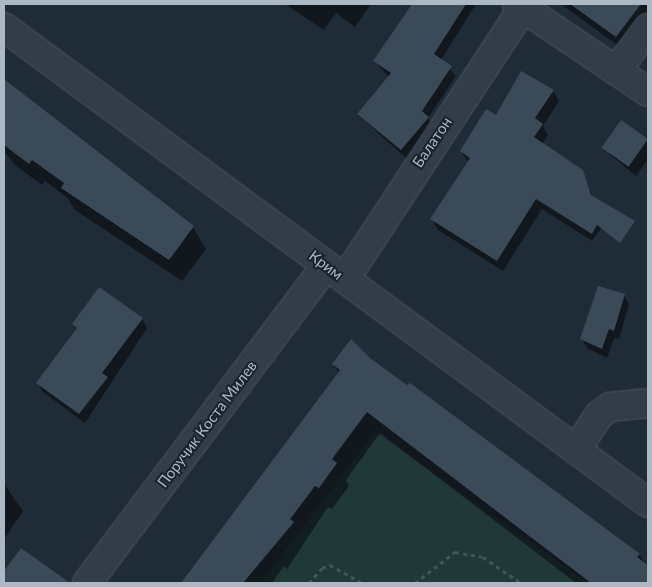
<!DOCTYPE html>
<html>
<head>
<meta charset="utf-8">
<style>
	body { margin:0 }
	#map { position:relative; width:652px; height:587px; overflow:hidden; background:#202b38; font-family:Lato,sans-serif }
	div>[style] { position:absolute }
	.green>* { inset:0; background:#213839 }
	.shadow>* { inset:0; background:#0007 }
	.building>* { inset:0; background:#3b4a58; transform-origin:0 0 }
	.path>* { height:3px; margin-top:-1.5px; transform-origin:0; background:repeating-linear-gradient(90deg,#3f5557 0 4px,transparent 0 8px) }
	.roads { filter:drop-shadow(0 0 1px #4e5863) drop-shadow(0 0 1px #4e5863) }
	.minor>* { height:28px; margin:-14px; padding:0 14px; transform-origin:14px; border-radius:14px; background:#333d49 }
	span { translate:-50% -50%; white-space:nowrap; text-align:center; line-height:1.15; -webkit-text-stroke:4px #19222d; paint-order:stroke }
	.street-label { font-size:15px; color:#adb8c5 }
	.frame { position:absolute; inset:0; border:5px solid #adb8c5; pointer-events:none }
</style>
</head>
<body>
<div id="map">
	<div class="green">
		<i style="clip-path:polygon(375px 432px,589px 583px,260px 583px)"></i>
	</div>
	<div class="shadow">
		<i style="clip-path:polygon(285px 4px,371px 4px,355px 27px,336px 13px,324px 30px)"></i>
		<i style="clip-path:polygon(412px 4px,476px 4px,441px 60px,456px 76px,428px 118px,433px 127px,407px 159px,358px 115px,389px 77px,374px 61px)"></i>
		<i style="clip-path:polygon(561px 4px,648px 4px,648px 16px,624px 50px)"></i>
		<i style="clip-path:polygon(4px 80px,193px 227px,206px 249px,182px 281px,75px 210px,68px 198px,45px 181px,42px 185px,15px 165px,4px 151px)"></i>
		<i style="clip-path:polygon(553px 91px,559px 101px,543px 126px,548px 135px,542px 144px,582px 171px,593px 198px,610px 215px,592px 241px,542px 209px,503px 271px,438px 230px,432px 219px,468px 162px,461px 151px,496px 117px)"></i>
		<i style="clip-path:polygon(622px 122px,648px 141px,648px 159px,636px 176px,602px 148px)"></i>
		<i style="clip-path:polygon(624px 295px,629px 304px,619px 339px,614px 338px,607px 358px,587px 348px,582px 339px)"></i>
		<i style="clip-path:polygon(142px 319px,147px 328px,85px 423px,43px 392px,38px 383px,77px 330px,74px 324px)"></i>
		<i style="clip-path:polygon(369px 359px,639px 554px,648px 567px,648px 583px,576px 583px,380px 433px,346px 480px,349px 486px,332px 509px,328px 507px,287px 569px,284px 566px,272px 583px,182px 583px,339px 374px,334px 364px)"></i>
		<i style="clip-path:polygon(4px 484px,23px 511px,4px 539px)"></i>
		<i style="clip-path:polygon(21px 549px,59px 582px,58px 583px,6px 583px,4px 573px)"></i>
	</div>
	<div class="building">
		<i style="clip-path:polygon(412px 4px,466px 4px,434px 54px,452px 66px,422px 111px,429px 117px,401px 150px,357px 114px,391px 73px,373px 61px)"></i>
		<i style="clip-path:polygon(570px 4px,641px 4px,616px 37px)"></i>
		<i style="clip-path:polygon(521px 71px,554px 90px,535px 118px,543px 124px,534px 137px,583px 170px,591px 195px,635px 221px,620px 243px,597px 225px,592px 234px,536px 199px,497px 261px,430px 219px,470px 158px,460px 151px,486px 109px,496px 115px)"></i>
		<i style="clip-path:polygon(4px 79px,194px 226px,169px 260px,61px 188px,64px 183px,32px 160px,29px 164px,4px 145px)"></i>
		<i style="left:621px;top:120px;width:33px;height:34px;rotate:35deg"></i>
		<i style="clip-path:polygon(598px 286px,625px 294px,614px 331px,609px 329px,602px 349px,580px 339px)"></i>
		<i style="clip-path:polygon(99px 287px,143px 318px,102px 373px,108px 377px,79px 414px,36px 383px,77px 328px,72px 324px)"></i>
		<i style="clip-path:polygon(351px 339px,370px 358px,407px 385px,410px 383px,640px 554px,637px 557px,648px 565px,648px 583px,591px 583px,367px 412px,332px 459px,337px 463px,319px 488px,315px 486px,290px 519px,294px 522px,243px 583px,181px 583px,340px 370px,332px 364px)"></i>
		<i style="clip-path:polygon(21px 548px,70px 583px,4px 583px,4px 571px)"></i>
	</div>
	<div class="path">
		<i style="left:309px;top:583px;width:20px;rotate:-49deg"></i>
		<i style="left:322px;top:568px;width:9px;rotate:-21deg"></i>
		<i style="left:330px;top:565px;width:37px;rotate:29deg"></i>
		<i style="left:415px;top:583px;width:51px;rotate:-37.8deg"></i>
		<i style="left:455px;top:552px;width:28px;rotate:10deg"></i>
		<i style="left:483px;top:557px;width:46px;rotate:34.4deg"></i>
	</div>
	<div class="roads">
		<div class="minor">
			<i style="left:517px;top:4px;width:158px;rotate:33.9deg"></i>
			<i style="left:4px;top:27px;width:801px;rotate:36.47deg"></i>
			<i style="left:616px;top:71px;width:54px;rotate:-53.3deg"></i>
			<i style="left:345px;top:279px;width:324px;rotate:-56.7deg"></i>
			<i style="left:576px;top:450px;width:42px;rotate:-56.7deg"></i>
			<i style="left:599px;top:415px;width:14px;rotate:-36deg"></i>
			<i style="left:610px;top:407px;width:38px;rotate:-6deg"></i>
			<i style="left:87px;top:583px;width:398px;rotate:-53deg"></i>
		</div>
	</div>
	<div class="street-label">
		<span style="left:432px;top:142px;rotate:-56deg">Балатон</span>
		<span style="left:326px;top:265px;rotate:37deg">Крим</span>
		<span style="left:207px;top:424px;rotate:-53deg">Поручик Коста Милев</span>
	</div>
	<div class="frame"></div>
</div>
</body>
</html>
